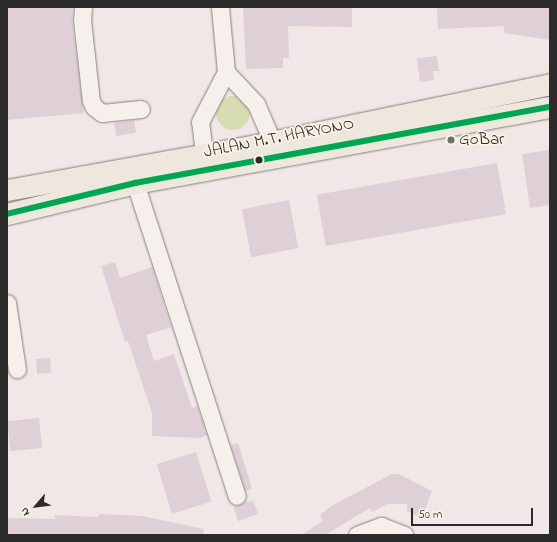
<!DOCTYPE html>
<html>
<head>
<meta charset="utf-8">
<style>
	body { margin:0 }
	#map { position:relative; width:557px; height:542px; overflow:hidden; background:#f2e7e7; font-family:"Indie Flower",sans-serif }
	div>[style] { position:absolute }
	.green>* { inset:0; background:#d7dcb2 }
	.round { border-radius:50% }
	.building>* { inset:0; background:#ded0d6; transform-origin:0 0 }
	.roads { filter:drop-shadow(0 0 1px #858080) drop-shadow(0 0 1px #858080) }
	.minor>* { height:17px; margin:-8.5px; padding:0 8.5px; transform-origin:8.5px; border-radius:8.5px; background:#f5f0eb }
	.major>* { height:21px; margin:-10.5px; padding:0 10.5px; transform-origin:10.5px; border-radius:10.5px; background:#eee7de }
	.bus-1>* { height:6px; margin:-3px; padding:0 3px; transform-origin:3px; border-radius:3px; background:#00a651 }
	.dots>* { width:11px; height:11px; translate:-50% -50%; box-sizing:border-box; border:2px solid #fcf5e5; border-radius:50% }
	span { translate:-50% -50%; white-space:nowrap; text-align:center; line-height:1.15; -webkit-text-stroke:3.5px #fcf5e5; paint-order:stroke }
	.street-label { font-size:17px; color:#2b2b2b }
	.poi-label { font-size:17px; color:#2b2b2b }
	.left { translate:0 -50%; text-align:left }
	.frame { position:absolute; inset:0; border:8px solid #2b2b2b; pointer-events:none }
	.north { position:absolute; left:16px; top:486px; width:40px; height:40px; -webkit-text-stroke:3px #fcf5e5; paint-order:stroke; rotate:242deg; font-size:11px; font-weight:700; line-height:16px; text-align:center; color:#2b2b2b }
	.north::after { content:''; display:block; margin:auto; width:14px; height:18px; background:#2b2b2b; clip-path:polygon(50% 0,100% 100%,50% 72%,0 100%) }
	.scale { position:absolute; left:411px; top:508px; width:122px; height:18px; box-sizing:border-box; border:2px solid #2b2b2b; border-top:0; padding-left:5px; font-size:12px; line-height:14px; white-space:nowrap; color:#2b2b2b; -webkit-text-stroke:3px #fcf5e5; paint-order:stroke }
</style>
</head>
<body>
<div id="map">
	<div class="green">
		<i class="round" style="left:216px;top:96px;width:34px;height:34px"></i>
	</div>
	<div class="building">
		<i style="clip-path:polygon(7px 7px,73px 7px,72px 21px,84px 113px,7px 120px)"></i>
		<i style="clip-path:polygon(243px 7px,352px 7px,352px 27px,288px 26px,289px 58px,283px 58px,283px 68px,246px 69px)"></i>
		<i style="clip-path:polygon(437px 7px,550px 7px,550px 40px,504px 33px,504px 26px,438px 29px)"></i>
		<i style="clip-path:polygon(437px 56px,439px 71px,433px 71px,434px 80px,420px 82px,417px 58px)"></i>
		<i style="left:134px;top:120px;width:13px;height:20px;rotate:81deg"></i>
		<i style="clip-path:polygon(550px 150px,550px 205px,530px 208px,522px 154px)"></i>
		<i style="left:497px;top:163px;width:52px;height:183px;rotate:80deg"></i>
		<i style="left:289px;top:200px;width:49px;height:48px;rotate:79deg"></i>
		<i style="clip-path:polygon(115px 262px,120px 278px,152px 267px,171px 327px,146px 335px,154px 361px,174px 354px,192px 408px,197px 406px,207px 435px,200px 438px,152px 436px,152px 413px,128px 341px,125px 342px,101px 266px)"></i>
		<i style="left:50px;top:358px;width:15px;height:14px;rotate:86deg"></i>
		<i style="left:39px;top:418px;width:30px;height:32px;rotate:84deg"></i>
		<i style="left:238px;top:443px;width:48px;height:7px;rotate:73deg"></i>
		<i style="left:196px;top:452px;width:52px;height:41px;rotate:73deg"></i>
		<i style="clip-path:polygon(392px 474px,399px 474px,432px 491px,422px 518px,407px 511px,407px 504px,387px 504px,372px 512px,370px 508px,325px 535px,301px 535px,323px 521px,320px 515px,333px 505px)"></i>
		<i style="left:253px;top:500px;width:15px;height:21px;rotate:70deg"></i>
		<i style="clip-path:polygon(99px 514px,142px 516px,204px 529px,203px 535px,7px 535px,7px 518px,55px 519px,55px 515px,99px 517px)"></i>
	</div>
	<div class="roads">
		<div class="minor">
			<i style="left:83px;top:7px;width:13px;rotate:94deg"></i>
			<i style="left:82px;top:20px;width:81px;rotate:83.7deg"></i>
			<i style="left:91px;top:101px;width:7px;rotate:63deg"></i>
			<i style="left:94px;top:107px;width:10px;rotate:37deg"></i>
			<i style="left:102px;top:113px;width:39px;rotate:-6deg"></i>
			<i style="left:226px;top:72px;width:44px;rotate:46.8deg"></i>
			<i style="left:256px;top:104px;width:40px;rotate:66.6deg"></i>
			<i style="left:204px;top:153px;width:31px;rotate:-97deg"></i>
			<i style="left:200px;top:122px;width:56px;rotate:-62.5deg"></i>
			<i style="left:226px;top:72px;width:65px;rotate:-95.3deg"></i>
			<i style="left:135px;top:183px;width:329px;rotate:72deg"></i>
			<i style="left:7px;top:303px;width:67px;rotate:81.4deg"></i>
			<i style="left:357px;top:535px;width:26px;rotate:-21deg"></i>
			<i style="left:381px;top:526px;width:25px;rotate:21deg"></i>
		</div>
		<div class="major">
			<i style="left:7px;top:190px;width:253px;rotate:-10.2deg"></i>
			<i style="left:256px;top:145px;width:300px;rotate:-11.7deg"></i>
			<i style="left:7px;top:214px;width:132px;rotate:-13.6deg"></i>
			<i style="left:135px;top:183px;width:422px;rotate:-10.4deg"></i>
		</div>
	</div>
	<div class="bus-1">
		<i style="left:7px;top:214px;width:132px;rotate:-13.6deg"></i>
		<i style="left:135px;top:183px;width:422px;rotate:-10.4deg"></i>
	</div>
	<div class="dots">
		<i style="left:451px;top:140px;background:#716d6d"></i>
		<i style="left:259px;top:160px;background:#2b2b2b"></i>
	</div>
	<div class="street-label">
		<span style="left:279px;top:138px;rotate:-11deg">JALAN M.T. HARYONO</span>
	</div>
	<div class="poi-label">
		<span class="left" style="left:459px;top:140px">GoBar</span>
	</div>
	<div class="frame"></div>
	<div class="north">N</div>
	<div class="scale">50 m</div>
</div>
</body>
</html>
